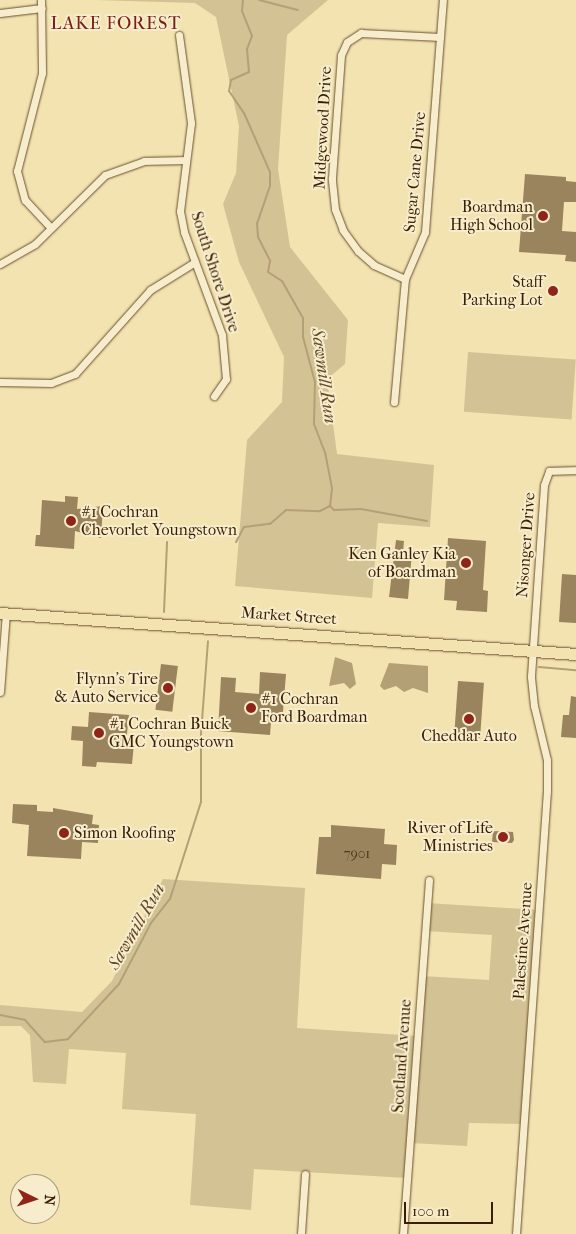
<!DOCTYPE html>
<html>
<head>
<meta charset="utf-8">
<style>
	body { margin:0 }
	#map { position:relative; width:576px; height:1234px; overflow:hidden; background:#f3e3b1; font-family:"IM FELL French Canon",serif }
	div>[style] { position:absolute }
	.green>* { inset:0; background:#d3c293; transform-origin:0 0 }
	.water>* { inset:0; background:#b4a075 }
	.stream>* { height:2px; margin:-1px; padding:0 1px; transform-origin:1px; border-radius:1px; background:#b4a075 }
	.building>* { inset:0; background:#9a845d; transform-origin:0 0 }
	.roads { filter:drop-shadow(0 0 1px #684f2d) drop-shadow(0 0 1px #684f2d) }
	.minor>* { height:7px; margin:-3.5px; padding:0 3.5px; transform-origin:3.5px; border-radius:3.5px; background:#f7edcc }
	.primary>* { height:11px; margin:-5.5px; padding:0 5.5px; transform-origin:5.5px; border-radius:5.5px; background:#f3e3b1 }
	.dots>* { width:14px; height:14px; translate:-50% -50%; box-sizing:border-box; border:2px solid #f7edcc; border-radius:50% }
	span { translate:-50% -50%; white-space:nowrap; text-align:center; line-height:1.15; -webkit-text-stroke:4px #f7edcc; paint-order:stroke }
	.number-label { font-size:14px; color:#513818 }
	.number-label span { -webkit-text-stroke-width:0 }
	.street-label { font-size:16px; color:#391e01 }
	.poi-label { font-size:16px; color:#391e01 }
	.right { translate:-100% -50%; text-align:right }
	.left { translate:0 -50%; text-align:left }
	.neighbourhood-label { font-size:18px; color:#7a1f14; letter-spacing:1px }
	.water-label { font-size:18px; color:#644c2a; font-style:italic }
	.north { position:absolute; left:10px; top:1174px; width:50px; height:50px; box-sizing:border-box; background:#f7edcc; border:1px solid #ab9a7b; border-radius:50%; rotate:94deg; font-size:14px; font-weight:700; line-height:20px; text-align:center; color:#391e01 }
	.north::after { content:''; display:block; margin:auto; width:18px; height:22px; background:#8f2418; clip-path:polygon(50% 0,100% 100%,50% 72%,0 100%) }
	.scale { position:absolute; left:404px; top:1202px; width:89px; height:22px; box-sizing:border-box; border:2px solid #391e01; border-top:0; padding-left:6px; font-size:15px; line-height:18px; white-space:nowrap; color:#391e01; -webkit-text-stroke:4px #f7edcc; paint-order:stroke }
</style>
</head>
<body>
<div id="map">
	<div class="green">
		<i style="clip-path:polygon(95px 0,328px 0,287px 35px,278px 169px,290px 247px,348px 320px,345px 364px,327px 379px,337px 454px,434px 465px,430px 527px,378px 523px,372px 598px,235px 586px,247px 440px,282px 402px,284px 357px,239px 262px,223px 204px,236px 173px,239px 126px,216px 17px,195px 3px)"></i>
		<i style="left:468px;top:352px;width:108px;height:60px;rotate:4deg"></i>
		<i style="clip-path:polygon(163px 879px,305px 888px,297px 1028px,417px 1036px,422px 976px,489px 980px,492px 935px,425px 931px,427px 903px,539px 910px,524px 1124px,469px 1123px,467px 1146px,410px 1143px,407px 1178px,254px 1169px,251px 1210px,190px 1205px,196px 1114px,122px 1109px,126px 1053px,69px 1049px,66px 1084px,33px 1082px,30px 1035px,21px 1026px,0 1026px,0 1005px,82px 1012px,112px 981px)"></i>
	</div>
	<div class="water">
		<i style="clip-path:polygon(335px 657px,352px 663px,356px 684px,350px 689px,344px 683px,329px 686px)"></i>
		<i style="clip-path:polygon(389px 663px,428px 666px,428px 693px,413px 688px,404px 692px,396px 686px,384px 690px,380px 686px)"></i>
	</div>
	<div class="stream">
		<i style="left:243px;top:0;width:11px;rotate:95deg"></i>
		<i style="left:242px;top:11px;width:27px;rotate:68deg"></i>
		<i style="left:252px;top:36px;width:14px;rotate:111deg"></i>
		<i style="left:247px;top:49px;width:23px;rotate:85deg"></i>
		<i style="left:249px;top:72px;width:20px;rotate:156deg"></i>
		<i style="left:231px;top:80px;width:11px;rotate:100deg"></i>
		<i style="left:229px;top:91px;width:27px;rotate:56deg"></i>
		<i style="left:244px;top:113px;width:64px;rotate:66.2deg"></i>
		<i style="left:270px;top:172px;width:14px;rotate:90deg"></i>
		<i style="left:270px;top:186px;width:39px;rotate:109deg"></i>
		<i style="left:257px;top:223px;width:14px;rotate:86deg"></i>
		<i style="left:258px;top:237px;width:27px;rotate:63deg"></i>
		<i style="left:270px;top:261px;width:11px;rotate:100deg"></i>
		<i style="left:268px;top:272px;width:17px;rotate:33deg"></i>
		<i style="left:282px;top:281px;width:43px;rotate:60.4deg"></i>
		<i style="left:303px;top:318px;width:19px;rotate:90deg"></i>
		<i style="left:303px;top:337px;width:47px;rotate:75.1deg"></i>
		<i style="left:315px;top:382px;width:42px;rotate:91.4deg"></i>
		<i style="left:314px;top:424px;width:30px;rotate:69deg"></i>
		<i style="left:325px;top:452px;width:37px;rotate:79deg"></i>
		<i style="left:332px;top:488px;width:18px;rotate:96deg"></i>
		<i style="left:259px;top:0;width:40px;rotate:14.4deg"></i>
		<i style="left:330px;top:506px;width:6px;rotate:45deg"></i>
		<i style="left:334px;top:510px;width:27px;rotate:-2deg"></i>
		<i style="left:361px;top:509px;width:67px;rotate:10.3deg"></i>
		<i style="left:236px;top:542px;width:17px;rotate:-62deg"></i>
		<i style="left:244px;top:527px;width:26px;rotate:-7deg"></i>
		<i style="left:270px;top:524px;width:21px;rotate:-41deg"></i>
		<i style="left:286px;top:510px;width:34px;rotate:2deg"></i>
		<i style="left:320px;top:511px;width:11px;rotate:-27deg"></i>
		<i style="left:164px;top:612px;width:70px;rotate:-87.5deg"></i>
		<i style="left:539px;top:667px;width:37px;rotate:5deg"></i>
		<i style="left:0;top:1015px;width:25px;rotate:11deg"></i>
		<i style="left:25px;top:1020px;width:30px;rotate:48deg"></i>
		<i style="left:45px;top:1042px;width:23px;rotate:-7deg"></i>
		<i style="left:68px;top:1039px;width:75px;rotate:-47.2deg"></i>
		<i style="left:119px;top:984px;width:69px;rotate:-62.3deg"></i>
		<i style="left:151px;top:923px;width:31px;rotate:-52deg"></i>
		<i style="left:170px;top:899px;width:102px;rotate:-72.3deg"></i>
		<i style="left:201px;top:802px;width:68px;rotate:-90deg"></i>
		<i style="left:201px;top:734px;width:93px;rotate:-85.7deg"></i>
	</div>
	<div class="building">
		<i style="clip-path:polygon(525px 174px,566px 177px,566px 181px,576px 182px,576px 202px,564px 202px,562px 231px,576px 232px,576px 262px,565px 261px,566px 255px,519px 252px)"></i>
		<i style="clip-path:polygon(65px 496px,78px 497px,77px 509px,103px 506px,101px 538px,75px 531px,74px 549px,35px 546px,36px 535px,40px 535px,42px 500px,65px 502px)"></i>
		<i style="clip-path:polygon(448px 538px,486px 541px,483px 590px,488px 591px,487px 612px,456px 610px,457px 601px,444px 600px)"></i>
		<i style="clip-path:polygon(396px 540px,404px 541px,403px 552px,412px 552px,408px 599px,389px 597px)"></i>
		<i style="clip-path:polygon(562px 574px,576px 575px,576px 623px,559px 622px)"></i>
		<i style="left:161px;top:664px;width:17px;height:46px;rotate:7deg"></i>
		<i style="clip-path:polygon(260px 672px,286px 674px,282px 724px,271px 722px,270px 735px,218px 731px,221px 677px,236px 678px,235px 692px,259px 694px)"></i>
		<i style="left:458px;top:681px;width:26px;height:55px;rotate:4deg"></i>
		<i style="clip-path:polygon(571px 696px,576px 697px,576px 738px,561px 737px,563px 715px,569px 715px)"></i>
		<i style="clip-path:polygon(89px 712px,129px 715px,126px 743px,134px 744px,132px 764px,97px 762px,96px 767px,82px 766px,83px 741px,71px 740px,72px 726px,88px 727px)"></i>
		<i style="clip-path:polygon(13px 804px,37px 805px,37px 811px,53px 812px,53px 808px,93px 815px,92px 824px,99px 825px,98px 843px,82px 842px,81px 859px,27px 856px,29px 825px,12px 823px)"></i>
		<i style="clip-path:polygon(331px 825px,385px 829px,384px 844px,397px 845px,396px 865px,382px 864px,381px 879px,316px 874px,319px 837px,331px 837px)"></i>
		<i style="clip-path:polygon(493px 831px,513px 832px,514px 840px,512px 843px,492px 842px)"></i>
	</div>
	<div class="roads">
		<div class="minor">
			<i style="left:41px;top:0;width:73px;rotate:89.2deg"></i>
			<i style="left:42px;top:73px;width:101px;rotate:104.3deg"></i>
			<i style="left:17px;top:171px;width:30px;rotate:75deg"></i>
			<i style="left:25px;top:200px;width:37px;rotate:47deg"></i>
			<i style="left:0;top:13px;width:42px;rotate:-6.8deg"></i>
			<i style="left:179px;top:35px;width:89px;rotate:82.2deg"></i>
			<i style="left:191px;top:123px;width:89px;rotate:97.1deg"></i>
			<i style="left:180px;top:211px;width:21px;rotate:79deg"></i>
			<i style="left:184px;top:232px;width:110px;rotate:69.7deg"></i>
			<i style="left:222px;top:335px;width:44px;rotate:84.8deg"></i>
			<i style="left:226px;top:379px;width:21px;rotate:125deg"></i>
			<i style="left:0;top:264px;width:40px;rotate:-29.7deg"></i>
			<i style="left:35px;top:244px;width:98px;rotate:-44.6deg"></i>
			<i style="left:105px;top:175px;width:41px;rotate:-19.7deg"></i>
			<i style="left:144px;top:161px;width:41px;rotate:-1.4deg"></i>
			<i style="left:405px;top:279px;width:34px;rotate:-156deg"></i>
			<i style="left:374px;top:265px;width:21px;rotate:-139deg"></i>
			<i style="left:358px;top:251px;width:26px;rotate:-126deg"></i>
			<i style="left:343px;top:230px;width:22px;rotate:-111deg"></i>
			<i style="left:335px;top:209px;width:31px;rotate:-96deg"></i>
			<i style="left:332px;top:178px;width:123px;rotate:-85.8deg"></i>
			<i style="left:341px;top:55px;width:14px;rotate:-65deg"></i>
			<i style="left:347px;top:42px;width:17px;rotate:-33deg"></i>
			<i style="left:361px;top:33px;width:79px;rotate:2.9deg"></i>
			<i style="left:0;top:382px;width:51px;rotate:1.1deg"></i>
			<i style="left:51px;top:383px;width:26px;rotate:-21deg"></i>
			<i style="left:75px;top:374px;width:113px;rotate:-48.2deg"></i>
			<i style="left:150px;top:290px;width:53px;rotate:-31.9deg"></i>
			<i style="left:394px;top:402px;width:123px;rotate:-84.9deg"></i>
			<i style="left:405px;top:279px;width:51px;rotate:-66.9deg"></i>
			<i style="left:425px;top:232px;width:233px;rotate:-85.6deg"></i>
			<i style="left:0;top:692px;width:79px;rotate:-85.7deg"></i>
			<i style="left:301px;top:1234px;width:60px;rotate:-86.2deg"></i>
			<i style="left:403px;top:1234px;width:355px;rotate:-85.8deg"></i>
			<i style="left:516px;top:1234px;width:444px;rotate:-86deg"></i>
			<i style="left:547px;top:791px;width:31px;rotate:-90deg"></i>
			<i style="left:547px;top:760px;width:56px;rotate:-103.5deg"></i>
			<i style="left:534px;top:706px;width:30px;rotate:-96deg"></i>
			<i style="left:531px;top:676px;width:191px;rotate:-86.1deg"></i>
			<i style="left:544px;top:485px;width:15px;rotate:-70deg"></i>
			<i style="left:549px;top:471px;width:27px;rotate:-2deg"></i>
		</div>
		<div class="primary">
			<i style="left:0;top:613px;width:577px;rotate:4.07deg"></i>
		</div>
	</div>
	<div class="dots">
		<i style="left:543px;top:216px;background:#8f2418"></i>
		<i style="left:553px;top:291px;background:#8f2418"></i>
		<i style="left:71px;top:521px;background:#8f2418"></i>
		<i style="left:466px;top:563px;background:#8f2418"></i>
		<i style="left:168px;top:688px;background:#8f2418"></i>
		<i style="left:251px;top:708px;background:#8f2418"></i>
		<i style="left:469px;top:719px;background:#8f2418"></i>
		<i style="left:99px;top:733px;background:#8f2418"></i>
		<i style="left:64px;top:833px;background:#8f2418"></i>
		<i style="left:503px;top:837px;background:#8f2418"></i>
	</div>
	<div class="number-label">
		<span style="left:357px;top:854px">7901</span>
	</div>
	<div class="street-label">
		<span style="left:323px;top:128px;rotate:-87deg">Midgewood Drive</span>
		<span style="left:415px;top:172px;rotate:-85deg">Sugar Cane Drive</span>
		<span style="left:215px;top:272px;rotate:72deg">South Shore Drive</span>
		<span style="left:526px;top:545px;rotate:-86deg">Nisonger Drive</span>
		<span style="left:289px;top:616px;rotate:4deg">Market Street</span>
		<span style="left:523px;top:941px;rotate:-86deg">Palestine Avenue</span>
		<span style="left:402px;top:1056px;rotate:-86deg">Scotland Avenue</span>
	</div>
	<div class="poi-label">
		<span class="right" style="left:533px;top:216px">Boardman<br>High School</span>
		<span class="right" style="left:543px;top:291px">Staff<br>Parking Lot</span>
		<span class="left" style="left:81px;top:521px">#1 Cochran<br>Chevorlet Youngstown</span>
		<span class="right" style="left:456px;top:563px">Ken Ganley Kia<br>of Boardman</span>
		<span class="right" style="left:158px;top:688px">Flynn's Tire<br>&amp; Auto Service</span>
		<span class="left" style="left:261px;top:708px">#1 Cochran<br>Ford Boardman</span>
		<span class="left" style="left:109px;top:733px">#1 Cochran Buick<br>GMC Youngstown</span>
		<span style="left:469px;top:736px">Cheddar Auto</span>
		<span class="right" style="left:493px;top:837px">River of Life<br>Ministries</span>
		<span class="left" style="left:74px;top:833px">Simon Roofing</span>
	</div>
	<div class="neighbourhood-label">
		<span style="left:116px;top:24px">LAKE FOREST</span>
	</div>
	<div class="water-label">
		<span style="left:323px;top:376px;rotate:82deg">Sawmill Run</span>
		<span style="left:137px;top:927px;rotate:-60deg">Sawmill Run</span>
	</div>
	<div class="north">N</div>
	<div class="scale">100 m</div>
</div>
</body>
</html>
